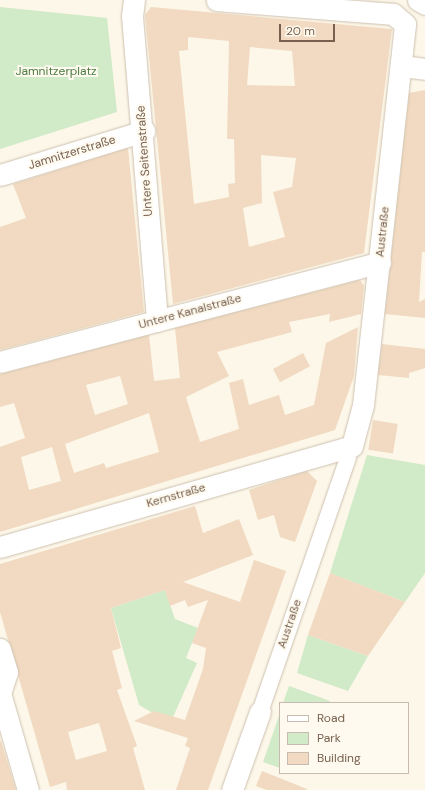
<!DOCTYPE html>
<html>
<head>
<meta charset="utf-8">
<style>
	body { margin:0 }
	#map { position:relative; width:425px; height:790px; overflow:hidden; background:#fcf7e9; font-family:"DM Sans",sans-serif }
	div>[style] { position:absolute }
	.green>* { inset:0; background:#d1eac7 }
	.building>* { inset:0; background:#f1dac1; transform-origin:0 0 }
	.roads { filter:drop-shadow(0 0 1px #cec0af) drop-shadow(0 0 1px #cec0af) }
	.pedestrian>* { height:16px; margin:-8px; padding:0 8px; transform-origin:8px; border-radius:8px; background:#fff }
	.minor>* { height:21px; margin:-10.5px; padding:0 10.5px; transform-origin:10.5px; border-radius:10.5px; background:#fff }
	span { translate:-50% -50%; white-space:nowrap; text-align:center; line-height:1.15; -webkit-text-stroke:4px #fffaf0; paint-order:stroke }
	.park-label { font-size:12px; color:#4e7c44 }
	.street-label { font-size:12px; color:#77604d }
	.legend { position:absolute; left:279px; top:702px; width:130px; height:72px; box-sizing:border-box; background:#fffaf0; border:1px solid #c9bcaf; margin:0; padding:5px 7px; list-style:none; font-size:12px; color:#77604d }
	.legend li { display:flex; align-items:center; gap:8px; height:20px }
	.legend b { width:20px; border:1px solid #c9bcaf }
	.scale { position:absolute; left:279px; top:24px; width:56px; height:18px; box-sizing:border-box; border:2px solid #77604d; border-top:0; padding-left:5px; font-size:12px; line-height:14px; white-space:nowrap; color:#77604d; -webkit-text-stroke:3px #fffaf0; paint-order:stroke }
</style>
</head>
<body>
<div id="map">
	<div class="green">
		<i style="clip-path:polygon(0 7px,107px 18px,117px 112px,0 149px)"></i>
		<i style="clip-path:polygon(367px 455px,425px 465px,425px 573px,405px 602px,330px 573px)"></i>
		<i style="clip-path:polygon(165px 590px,175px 619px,198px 628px,186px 658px,197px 663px,173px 717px,151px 712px,139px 705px,111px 608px)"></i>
		<i style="clip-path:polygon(308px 635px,368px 656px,348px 691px,297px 673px)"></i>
		<i style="clip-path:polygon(289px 686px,330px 701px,329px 703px,283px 703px)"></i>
		<i style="clip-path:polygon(280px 713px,280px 768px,263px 762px)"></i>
	</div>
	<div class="building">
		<i style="clip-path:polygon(evenodd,151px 7px,392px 29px,364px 253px,173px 304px,145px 15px,151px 7px,188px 37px,229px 41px,227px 139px,234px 139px,235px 183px,228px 184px,229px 197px,194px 204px,179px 51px,188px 50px,188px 37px,151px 7px,250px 47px,292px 51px,295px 86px,247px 85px,250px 47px,151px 7px,261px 155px,296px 158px,292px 187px,273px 192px,285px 237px,249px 247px,243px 208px,262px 203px,261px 155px)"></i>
		<i style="clip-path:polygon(425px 90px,425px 252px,422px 252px,419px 302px,425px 299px,425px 318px,385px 314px,409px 93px)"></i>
		<i style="clip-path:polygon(128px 148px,144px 312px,0 350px,0 227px,26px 218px,13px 184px)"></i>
		<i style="clip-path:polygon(evenodd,360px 280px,364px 286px,361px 314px,329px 322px,330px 314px,289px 322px,292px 332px,217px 352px,229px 376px,186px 397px,200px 442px,239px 429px,229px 383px,243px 379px,249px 405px,279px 395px,285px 415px,314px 405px,326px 343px,358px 327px,354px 376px,335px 430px,0 532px,0 447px,25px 438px,14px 403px,0 407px,0 374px,149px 335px,154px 381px,180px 378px,175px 328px,360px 280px,120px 376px,128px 404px,95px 415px,86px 385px,120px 376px,360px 280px,149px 413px,159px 452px,106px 468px,104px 463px,74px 473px,65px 444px,149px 413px,360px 280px,52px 447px,61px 481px,29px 490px,21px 457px,52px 447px)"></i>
		<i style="clip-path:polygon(382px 344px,425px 349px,425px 368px,409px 373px,409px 378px,378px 375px)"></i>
		<i style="left:303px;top:353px;width:15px;height:34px;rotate:62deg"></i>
		<i style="left:373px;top:420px;width:25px;height:30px;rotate:9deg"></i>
		<i style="clip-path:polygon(307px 471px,317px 481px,295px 542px,280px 537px,274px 515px,258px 520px,249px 490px)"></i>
		<i style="clip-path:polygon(evenodd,195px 506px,203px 533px,239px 519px,253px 555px,183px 582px,240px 602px,254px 560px,286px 571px,208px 790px,176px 790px,190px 748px,185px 746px,188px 738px,134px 721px,154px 711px,185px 720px,203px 669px,206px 648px,192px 643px,208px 600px,188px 607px,185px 600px,170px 606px,165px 590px,111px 608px,121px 648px,112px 651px,122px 688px,117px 690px,137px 746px,133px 748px,145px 790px,67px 790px,66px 782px,50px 787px,0 612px,0 564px,195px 506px,99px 723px,107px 751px,76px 760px,68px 732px,99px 723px)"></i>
		<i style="clip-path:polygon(330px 573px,405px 602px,368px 656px,308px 635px)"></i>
		<i style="clip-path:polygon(0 741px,1px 741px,16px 790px,0 790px)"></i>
		<i style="clip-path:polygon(262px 771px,307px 789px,306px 790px,267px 790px,256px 786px)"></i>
	</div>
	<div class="roads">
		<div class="pedestrian">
			<i style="left:260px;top:712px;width:269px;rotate:-70.9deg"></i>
		</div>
		<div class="minor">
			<i style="left:134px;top:0;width:16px;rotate:97deg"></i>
			<i style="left:132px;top:16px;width:306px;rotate:85.3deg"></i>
			<i style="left:418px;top:0;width:8px;rotate:30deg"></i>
			<i style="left:402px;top:66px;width:23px;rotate:7deg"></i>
			<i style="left:0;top:175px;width:151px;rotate:-17deg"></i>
			<i style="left:0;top:362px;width:393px;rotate:-14.7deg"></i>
			<i style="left:0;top:547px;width:366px;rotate:-16deg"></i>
			<i style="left:352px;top:446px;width:42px;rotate:-75deg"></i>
			<i style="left:363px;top:405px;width:383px;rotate:-83.7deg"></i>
			<i style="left:405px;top:24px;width:16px;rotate:-140deg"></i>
			<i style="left:393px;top:14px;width:177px;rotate:-175.5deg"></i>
			<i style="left:0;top:649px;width:24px;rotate:73deg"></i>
			<i style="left:7px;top:672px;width:22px;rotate:108deg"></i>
			<i style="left:0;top:693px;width:101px;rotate:73.9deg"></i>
			<i style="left:232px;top:790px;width:83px;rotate:-70.3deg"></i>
		</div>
	</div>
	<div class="park-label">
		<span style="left:56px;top:72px">Jamnitzerplatz</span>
	</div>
	<div class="street-label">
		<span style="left:72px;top:153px;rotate:-17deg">Jamnitzerstraße</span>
		<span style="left:145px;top:161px;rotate:-94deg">Untere Seitenstraße</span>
		<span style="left:383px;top:232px;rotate:-84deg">Austraße</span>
		<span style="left:190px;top:312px;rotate:-15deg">Untere Kanalstraße</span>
		<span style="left:176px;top:496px;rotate:-16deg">Kernstraße</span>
		<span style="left:290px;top:624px;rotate:-71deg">Austraße</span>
	</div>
	<ul class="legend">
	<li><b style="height:5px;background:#fff"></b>Road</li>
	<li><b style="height:11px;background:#d1eac7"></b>Park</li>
	<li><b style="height:11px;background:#f1dac1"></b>Building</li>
	</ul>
	<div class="scale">20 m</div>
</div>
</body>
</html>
